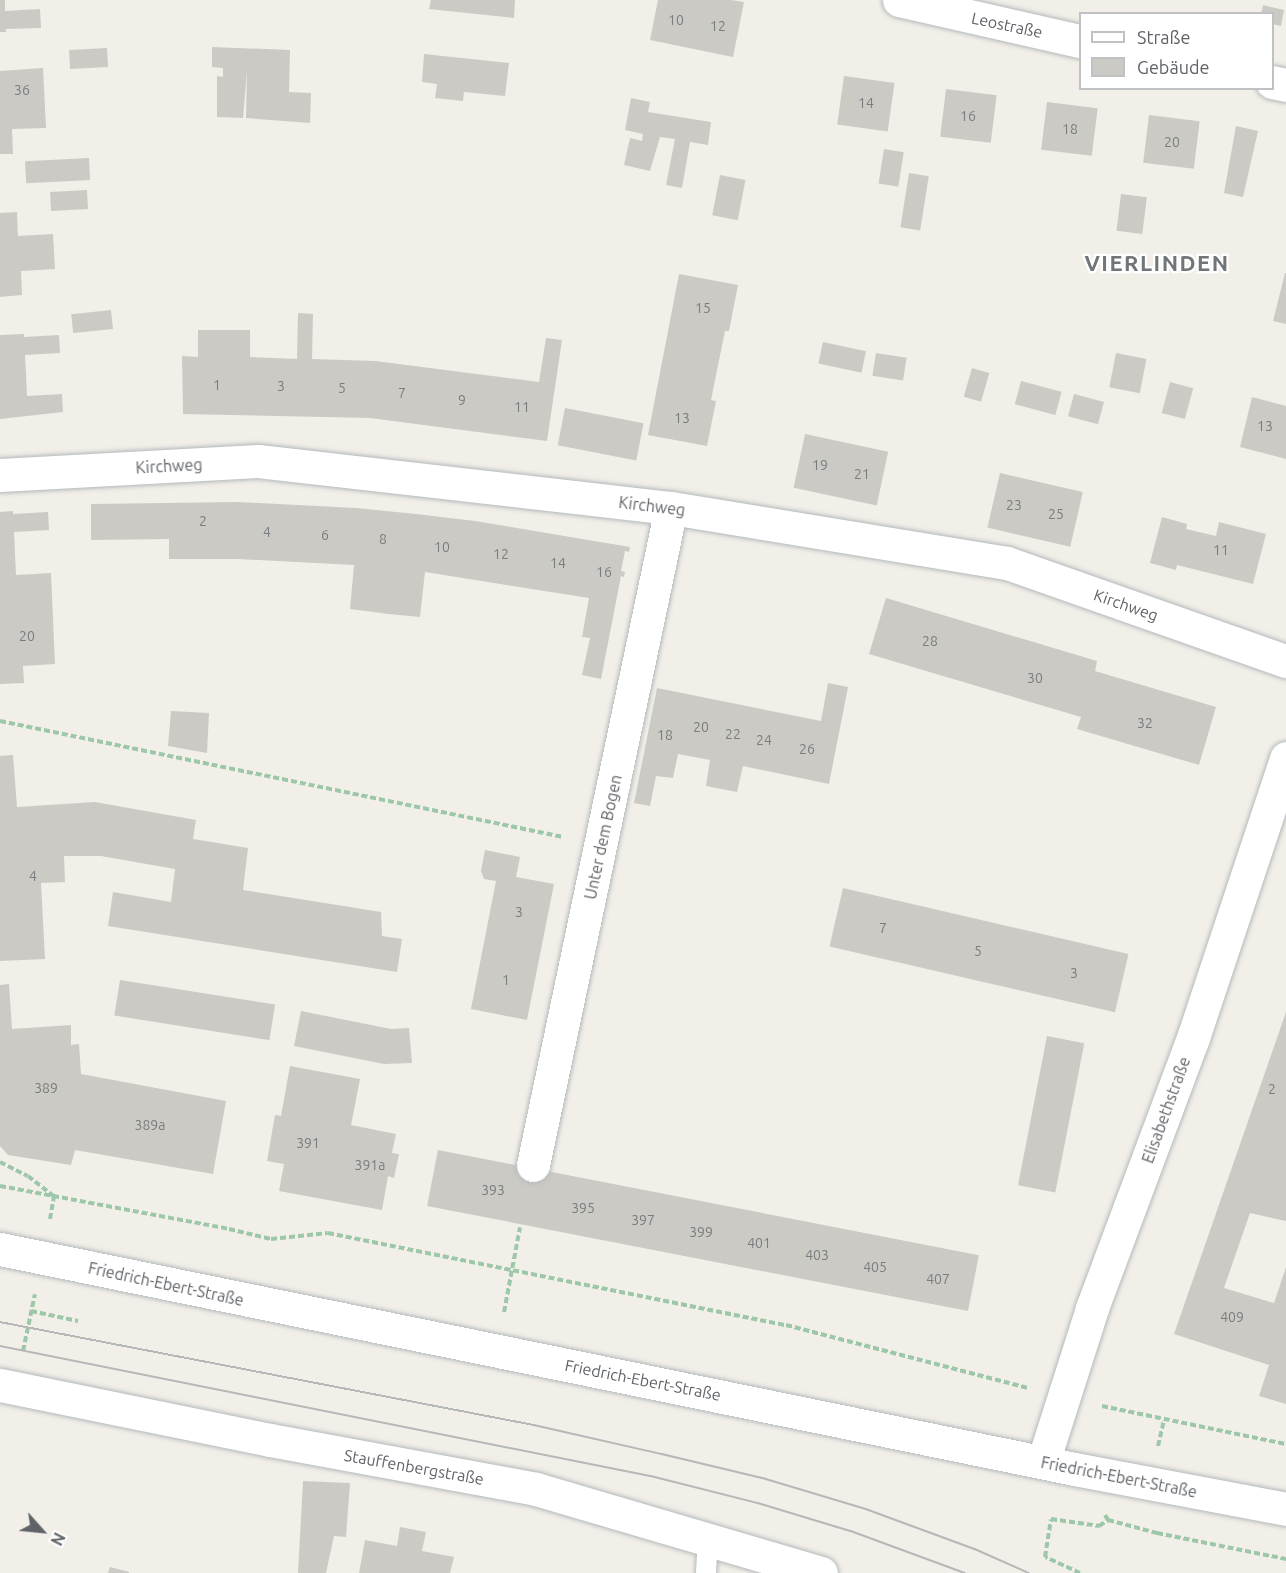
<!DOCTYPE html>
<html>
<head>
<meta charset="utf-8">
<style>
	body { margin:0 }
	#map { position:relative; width:1286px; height:1573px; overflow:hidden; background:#f1efe8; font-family:Ubuntu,sans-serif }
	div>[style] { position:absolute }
	.building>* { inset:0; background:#cccac5; transform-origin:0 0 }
	.path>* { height:4px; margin-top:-2px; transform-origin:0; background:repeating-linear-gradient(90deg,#9cc7a9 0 6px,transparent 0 9px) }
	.roads { filter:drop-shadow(0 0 2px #b5b8bc) drop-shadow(0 0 2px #b5b8bc) }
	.lane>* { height:20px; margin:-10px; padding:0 10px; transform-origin:10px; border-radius:10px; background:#fff }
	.street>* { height:33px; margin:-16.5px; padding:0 16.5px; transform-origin:16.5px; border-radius:16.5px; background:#fff }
	.secondary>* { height:33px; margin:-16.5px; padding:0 16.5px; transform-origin:16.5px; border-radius:16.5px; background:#fff }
	.tram>* { height:1.5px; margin:-0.75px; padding:0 0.75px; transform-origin:0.75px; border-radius:0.75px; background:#b6b7b8 }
	span { translate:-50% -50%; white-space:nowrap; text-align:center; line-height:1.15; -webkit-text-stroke:4.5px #fff; paint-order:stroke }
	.number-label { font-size:14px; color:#7a7d7f }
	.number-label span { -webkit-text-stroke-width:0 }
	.street-label { font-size:16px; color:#5f6368 }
	.district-label { font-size:22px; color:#70757a; font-weight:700; letter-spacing:1.5px }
	.legend { position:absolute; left:1079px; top:12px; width:195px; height:78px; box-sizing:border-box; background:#fff; border:2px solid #bfc1c3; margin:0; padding:8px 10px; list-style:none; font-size:18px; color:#5f6368 }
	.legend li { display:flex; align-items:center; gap:12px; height:30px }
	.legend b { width:30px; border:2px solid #bfc1c3 }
	.north { position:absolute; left:12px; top:1501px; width:60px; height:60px; -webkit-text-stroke:4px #fff; paint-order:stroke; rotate:117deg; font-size:16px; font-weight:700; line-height:24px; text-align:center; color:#5f6368 }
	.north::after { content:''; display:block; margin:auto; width:21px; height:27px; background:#5f6368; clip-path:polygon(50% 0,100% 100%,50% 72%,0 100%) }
</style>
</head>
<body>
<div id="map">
	<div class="building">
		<i style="clip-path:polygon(0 0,5px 0,5px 11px,40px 9px,41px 28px,6px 29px,6px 32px,0 32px)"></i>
		<i style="clip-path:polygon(431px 0,515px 0,514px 18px,429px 9px)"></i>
		<i style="clip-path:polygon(658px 0,731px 0,744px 2px,733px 57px,650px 40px)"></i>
		<i style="clip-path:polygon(1263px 5px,1284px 10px,1281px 26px,1272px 24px,1272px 14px,1261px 14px)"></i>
		<i style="clip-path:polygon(212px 47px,290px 50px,289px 92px,311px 93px,310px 123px,246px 118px,247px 70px,243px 118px,217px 117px,217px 76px,223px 77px,223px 68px,212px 67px)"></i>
		<i style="left:107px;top:48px;width:19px;height:38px;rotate:87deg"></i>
		<i style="clip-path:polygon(424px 54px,509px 63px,505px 96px,464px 92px,463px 101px,435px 98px,437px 84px,422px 82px)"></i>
		<i style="clip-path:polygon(43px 68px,46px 128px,12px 129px,13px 154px,0 154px,0 71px)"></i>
		<i style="left:844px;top:76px;width:51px;height:49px;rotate:8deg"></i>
		<i style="left:946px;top:89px;width:51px;height:48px;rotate:7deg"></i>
		<i style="clip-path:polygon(631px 98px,650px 102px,648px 112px,711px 122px,708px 145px,690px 142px,682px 188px,666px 185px,675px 139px,660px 137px,650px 171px,624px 165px,630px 138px,642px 141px,643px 134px,625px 130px)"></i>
		<i style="left:1047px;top:102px;width:51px;height:48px;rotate:7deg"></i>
		<i style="left:1149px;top:115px;width:51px;height:48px;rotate:7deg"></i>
		<i style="clip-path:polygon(1236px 126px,1258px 131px,1243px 197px,1224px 193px)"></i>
		<i style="left:884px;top:149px;width:20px;height:35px;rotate:9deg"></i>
		<i style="left:89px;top:158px;width:22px;height:64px;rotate:87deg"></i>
		<i style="left:909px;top:173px;width:20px;height:55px;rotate:9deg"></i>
		<i style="left:720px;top:175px;width:26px;height:41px;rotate:11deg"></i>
		<i style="left:87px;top:190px;width:19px;height:37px;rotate:87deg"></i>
		<i style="left:1121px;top:194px;width:26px;height:37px;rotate:7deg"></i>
		<i style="clip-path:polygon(17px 212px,18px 236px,53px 234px,55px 269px,21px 271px,22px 295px,0 297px,0 213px)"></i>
		<i style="clip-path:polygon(1285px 273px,1286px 273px,1286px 324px,1273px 321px)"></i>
		<i style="clip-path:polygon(679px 274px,738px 285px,729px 331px,725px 331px,711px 400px,716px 401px,707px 446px,648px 435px)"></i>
		<i style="left:111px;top:310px;width:19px;height:40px;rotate:84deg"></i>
		<i style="clip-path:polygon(298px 313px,313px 314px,312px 359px,375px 361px,539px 382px,546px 338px,562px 340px,547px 441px,370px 418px,183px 414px,182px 356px,198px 357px,198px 330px,250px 330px,250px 357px,297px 359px)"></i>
		<i style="clip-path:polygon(24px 334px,24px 337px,59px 335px,60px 353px,25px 355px,26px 375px,27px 396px,62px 394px,63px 412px,0 419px,0 335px)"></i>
		<i style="left:823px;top:342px;width:44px;height:22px;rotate:12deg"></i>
		<i style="left:876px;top:353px;width:31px;height:23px;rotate:9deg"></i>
		<i style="left:1116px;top:353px;width:31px;height:35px;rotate:11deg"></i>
		<i style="left:972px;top:368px;width:18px;height:30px;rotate:16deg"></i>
		<i style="left:1021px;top:381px;width:42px;height:24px;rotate:15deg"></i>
		<i style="left:1170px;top:382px;width:24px;height:32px;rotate:15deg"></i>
		<i style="left:1074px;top:394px;width:31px;height:23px;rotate:15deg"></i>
		<i style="clip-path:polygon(1252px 397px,1286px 406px,1286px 459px,1240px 447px)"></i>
		<i style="left:565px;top:408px;width:80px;height:38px;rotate:11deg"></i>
		<i style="left:805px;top:434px;width:85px;height:55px;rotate:12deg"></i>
		<i style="left:1000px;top:473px;width:85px;height:56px;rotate:13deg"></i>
		<i style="clip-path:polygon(238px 502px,356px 508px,416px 514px,475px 521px,630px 547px,629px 552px,625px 551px,621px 571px,625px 572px,624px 577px,621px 576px,601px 679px,582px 675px,590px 638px,582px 637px,589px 598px,425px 572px,420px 617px,389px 614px,350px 609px,354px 565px,238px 559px,169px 559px,169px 539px,91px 540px,91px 504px)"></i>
		<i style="clip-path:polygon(13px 511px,13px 514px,48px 512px,49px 530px,14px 532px,16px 575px,51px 573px,55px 664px,23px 666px,24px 683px,0 684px,0 512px)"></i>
		<i style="clip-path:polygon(1162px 517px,1187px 524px,1186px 529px,1216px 536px,1219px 522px,1266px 534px,1253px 584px,1177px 565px,1176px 570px,1150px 563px)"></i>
		<i style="clip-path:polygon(886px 598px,1097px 661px,1095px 671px,1216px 707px,1199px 765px,1077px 729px,1081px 717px,869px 654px)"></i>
		<i style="clip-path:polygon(828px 683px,848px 687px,829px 784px,743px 766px,737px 792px,706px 786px,710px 760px,678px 754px,673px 778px,656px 776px,650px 806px,634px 803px,657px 688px,821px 721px)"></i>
		<i style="clip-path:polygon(171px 711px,209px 713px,207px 753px,168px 746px)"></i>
		<i style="clip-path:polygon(13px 755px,17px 807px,95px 802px,196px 820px,193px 839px,248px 848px,243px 890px,381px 912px,382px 936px,402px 939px,397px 972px,108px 926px,113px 892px,171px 902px,175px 869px,101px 856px,64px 856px,65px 882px,41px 883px,45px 959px,0 961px,0 756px)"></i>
		<i style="clip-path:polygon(485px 850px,520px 857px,516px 877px,554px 884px,527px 1020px,471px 1009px,496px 881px,484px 879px,481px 871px)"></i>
		<i style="left:843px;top:888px;width:293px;height:60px;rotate:13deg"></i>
		<i style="left:120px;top:980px;width:157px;height:36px;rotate:9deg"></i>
		<i style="clip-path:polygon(9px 984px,12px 1029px,71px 1025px,71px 1045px,79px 1044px,81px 1074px,226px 1101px,213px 1174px,75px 1150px,71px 1165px,8px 1155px,0 1146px,0 985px)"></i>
		<i style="clip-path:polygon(301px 1011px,391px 1029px,409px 1028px,412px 1063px,384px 1064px,294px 1046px)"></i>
		<i style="clip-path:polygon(1286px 1012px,1286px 1221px,1250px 1213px,1224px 1288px,1274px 1303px,1286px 1267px,1286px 1404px,1259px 1396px,1269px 1365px,1174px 1334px)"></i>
		<i style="left:1047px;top:1036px;width:38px;height:152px;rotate:11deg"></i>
		<i style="clip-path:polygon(290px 1066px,360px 1079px,351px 1125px,396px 1134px,392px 1153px,399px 1154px,394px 1178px,388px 1176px,382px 1210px,279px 1191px,284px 1164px,267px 1161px,275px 1115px,281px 1116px)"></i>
		<i style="left:438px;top:1150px;width:551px;height:57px;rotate:11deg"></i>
		<i style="clip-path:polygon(303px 1481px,350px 1483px,346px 1537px,334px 1536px,326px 1573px,298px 1573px)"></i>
		<i style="clip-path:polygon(400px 1527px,426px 1532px,422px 1551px,454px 1557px,450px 1573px,359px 1573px,365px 1540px,397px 1546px)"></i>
		<i style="clip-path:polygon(110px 1567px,129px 1572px,129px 1573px,108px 1573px)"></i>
	</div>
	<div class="path">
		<i style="left:0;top:721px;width:575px;rotate:11.64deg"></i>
		<i style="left:0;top:1162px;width:31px;rotate:27deg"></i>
		<i style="left:28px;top:1176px;width:33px;rotate:38deg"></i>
		<i style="left:0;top:1186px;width:233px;rotate:10.6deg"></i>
		<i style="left:229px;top:1229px;width:43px;rotate:13.4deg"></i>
		<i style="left:271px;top:1239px;width:57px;rotate:-6deg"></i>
		<i style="left:328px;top:1233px;width:467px;rotate:11.4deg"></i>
		<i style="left:786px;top:1325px;width:249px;rotate:14.6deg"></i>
		<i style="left:50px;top:1219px;width:23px;rotate:-80deg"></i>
		<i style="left:31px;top:1311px;width:48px;rotate:12deg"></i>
		<i style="left:504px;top:1312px;width:86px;rotate:-79.3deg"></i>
		<i style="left:23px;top:1351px;width:58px;rotate:-78.1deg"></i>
		<i style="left:1102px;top:1406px;width:188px;rotate:11.7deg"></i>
		<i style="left:1158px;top:1446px;width:26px;rotate:-77deg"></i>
		<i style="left:1105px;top:1515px;width:6px;rotate:59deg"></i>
		<i style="left:1108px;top:1520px;width:51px;rotate:14.9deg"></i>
		<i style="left:1157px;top:1533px;width:132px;rotate:11.4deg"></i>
		<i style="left:1080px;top:1573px;width:38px;rotate:-155deg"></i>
		<i style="left:1045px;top:1557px;width:38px;rotate:-81deg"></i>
		<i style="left:1051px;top:1519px;width:49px;rotate:8.3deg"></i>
		<i style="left:1099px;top:1526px;width:11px;rotate:-34deg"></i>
	</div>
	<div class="roads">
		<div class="lane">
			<i style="left:706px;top:1573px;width:33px;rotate:-87deg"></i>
		</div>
		<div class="street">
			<i style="left:899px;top:0;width:186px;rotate:12.8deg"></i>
			<i style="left:1272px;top:82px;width:14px;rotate:12deg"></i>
			<i style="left:0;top:475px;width:258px;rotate:-3.1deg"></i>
			<i style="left:258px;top:461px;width:416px;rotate:6.5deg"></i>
			<i style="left:671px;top:508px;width:340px;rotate:9.3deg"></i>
			<i style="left:1007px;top:563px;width:296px;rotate:19.4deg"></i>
			<i style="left:533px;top:1165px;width:671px;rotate:-78.14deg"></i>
			<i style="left:0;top:1385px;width:276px;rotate:11.5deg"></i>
			<i style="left:270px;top:1440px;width:270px;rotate:10.4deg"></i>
			<i style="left:536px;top:1489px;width:297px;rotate:16.4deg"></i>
			<i style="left:1043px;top:1462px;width:162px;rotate:-72.3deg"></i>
			<i style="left:1092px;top:1308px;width:288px;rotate:-69.5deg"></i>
			<i style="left:1193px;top:1038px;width:295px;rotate:-71.6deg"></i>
		</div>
		<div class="secondary">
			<i style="left:0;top:1249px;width:1097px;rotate:11.57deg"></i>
			<i style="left:1075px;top:1469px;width:215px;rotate:10.7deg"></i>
		</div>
	</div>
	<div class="tram">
		<i style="left:0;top:1322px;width:544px;rotate:10.92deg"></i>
		<i style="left:534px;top:1425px;width:131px;rotate:12.8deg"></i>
		<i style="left:662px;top:1454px;width:107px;rotate:13.5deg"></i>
		<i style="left:766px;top:1479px;width:104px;rotate:16.7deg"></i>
		<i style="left:866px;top:1509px;width:116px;rotate:20.2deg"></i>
		<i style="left:975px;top:1549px;width:59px;rotate:24deg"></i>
		<i style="left:0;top:1346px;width:668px;rotate:11.31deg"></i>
		<i style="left:655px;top:1477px;width:106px;rotate:14.2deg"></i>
		<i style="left:758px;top:1503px;width:97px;rotate:16.8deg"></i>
		<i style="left:851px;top:1531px;width:121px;rotate:20.2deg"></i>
	</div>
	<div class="number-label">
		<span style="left:676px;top:20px">10</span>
		<span style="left:718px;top:26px">12</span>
		<span style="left:22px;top:90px">36</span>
		<span style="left:866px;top:103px">14</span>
		<span style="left:968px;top:116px">16</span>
		<span style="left:1070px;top:129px">18</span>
		<span style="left:1172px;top:142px">20</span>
		<span style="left:703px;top:308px">15</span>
		<span style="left:217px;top:385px">1</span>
		<span style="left:281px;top:386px">3</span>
		<span style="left:342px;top:388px">5</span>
		<span style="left:402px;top:393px">7</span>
		<span style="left:462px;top:400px">9</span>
		<span style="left:522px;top:407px">11</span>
		<span style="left:682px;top:418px">13</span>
		<span style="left:1265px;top:426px">13</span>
		<span style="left:820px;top:465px">19</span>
		<span style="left:862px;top:474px">21</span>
		<span style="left:1014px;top:505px">23</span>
		<span style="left:1056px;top:514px">25</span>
		<span style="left:203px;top:521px">2</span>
		<span style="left:267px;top:532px">4</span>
		<span style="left:325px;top:535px">6</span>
		<span style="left:383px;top:539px">8</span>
		<span style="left:442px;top:547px">10</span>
		<span style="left:1221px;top:550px">11</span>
		<span style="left:501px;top:554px">12</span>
		<span style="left:558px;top:563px">14</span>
		<span style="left:604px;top:572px">16</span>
		<span style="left:27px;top:636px">20</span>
		<span style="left:930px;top:641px">28</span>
		<span style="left:1035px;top:678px">30</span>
		<span style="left:1145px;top:723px">32</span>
		<span style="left:701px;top:727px">20</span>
		<span style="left:733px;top:734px">22</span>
		<span style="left:665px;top:735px">18</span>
		<span style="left:764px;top:740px">24</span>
		<span style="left:807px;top:749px">26</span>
		<span style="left:33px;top:876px">4</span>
		<span style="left:519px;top:912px">3</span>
		<span style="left:883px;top:928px">7</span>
		<span style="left:978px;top:951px">5</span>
		<span style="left:1074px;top:973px">3</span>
		<span style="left:506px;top:980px">1</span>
		<span style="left:46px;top:1088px">389</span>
		<span style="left:1272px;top:1089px">2</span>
		<span style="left:150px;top:1125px">389a</span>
		<span style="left:308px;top:1143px">391</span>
		<span style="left:370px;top:1165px">391a</span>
		<span style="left:493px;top:1190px">393</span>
		<span style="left:583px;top:1208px">395</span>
		<span style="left:643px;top:1220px">397</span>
		<span style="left:701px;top:1232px">399</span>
		<span style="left:759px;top:1243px">401</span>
		<span style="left:817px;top:1255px">403</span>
		<span style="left:875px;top:1267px">405</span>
		<span style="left:938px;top:1279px">407</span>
		<span style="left:1232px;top:1317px">409</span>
	</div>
	<div class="street-label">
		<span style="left:1007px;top:25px;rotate:12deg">Leostraße</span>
		<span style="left:169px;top:466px;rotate:-3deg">Kirchweg</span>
		<span style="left:652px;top:506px;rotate:7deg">Kirchweg</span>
		<span style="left:1126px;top:605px;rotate:19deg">Kirchweg</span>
		<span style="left:603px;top:837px;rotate:-78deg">Unter dem Bogen</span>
		<span style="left:1166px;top:1110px;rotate:-70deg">Elisabethstraße</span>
		<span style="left:166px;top:1284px;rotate:12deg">Friedrich-Ebert-Straße</span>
		<span style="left:643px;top:1380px;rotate:11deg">Friedrich-Ebert-Straße</span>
		<span style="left:414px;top:1467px;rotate:10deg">Stauffenbergstraße</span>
		<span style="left:1119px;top:1477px;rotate:11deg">Friedrich-Ebert-Straße</span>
	</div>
	<div class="district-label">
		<span style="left:1157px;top:263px">VIERLINDEN</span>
	</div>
	<ul class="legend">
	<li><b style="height:8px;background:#fff"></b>Straße</li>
	<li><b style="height:16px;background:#cccac5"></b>Gebäude</li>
	</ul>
	<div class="north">N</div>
</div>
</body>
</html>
